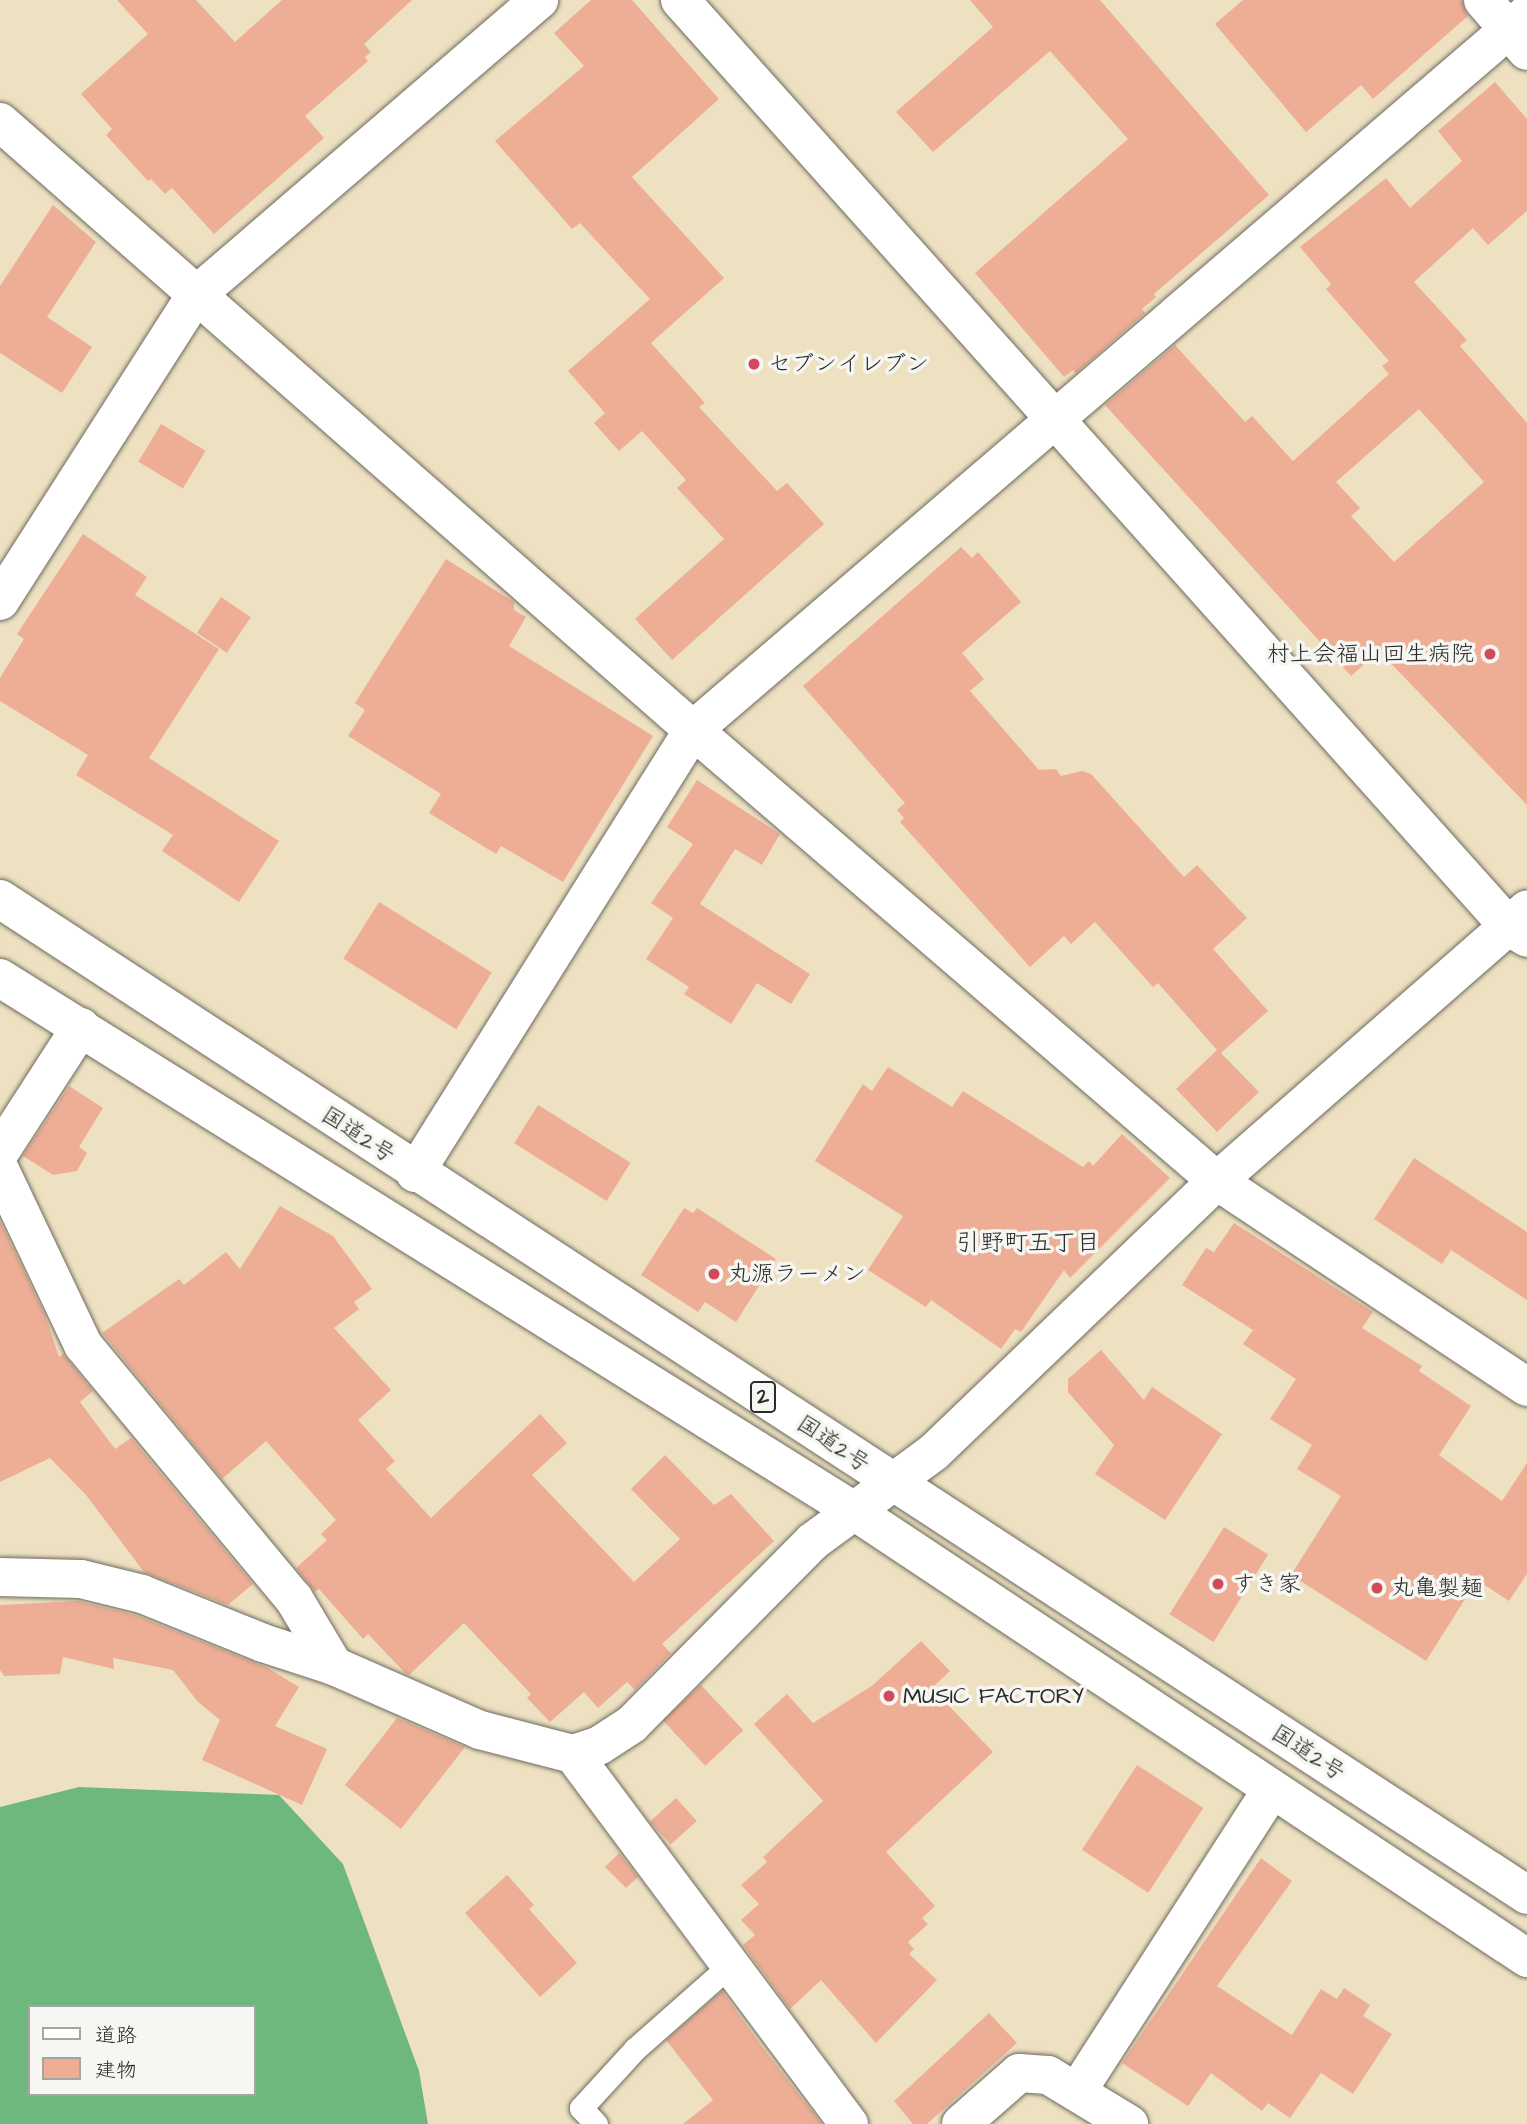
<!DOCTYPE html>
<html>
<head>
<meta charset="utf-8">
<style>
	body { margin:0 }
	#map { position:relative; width:1527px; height:2124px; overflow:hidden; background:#ede1c1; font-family:"Architects Daughter","Klee One",sans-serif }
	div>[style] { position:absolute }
	.forest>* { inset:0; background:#6eb87f }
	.building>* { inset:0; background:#eeae96; transform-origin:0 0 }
	.roads { filter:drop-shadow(0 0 2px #6f6b60) drop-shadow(0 0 2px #6f6b60) }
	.lane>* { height:23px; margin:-11.5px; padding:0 11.5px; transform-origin:11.5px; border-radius:11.5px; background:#fff }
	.street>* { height:38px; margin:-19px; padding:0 19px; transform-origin:19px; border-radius:19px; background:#fff }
	.secondary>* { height:38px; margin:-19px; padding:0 19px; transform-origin:19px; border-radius:19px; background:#fff }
	.highway>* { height:38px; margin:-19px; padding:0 19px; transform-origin:19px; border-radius:19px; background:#fff }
	.dots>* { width:19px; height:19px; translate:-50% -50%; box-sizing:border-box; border:4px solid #f6f6f2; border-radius:50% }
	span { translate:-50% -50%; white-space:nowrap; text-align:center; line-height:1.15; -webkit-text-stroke:7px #f6f6f2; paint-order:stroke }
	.shield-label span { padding:2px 5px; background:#f6f6f2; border:2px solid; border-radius:5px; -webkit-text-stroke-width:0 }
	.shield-label { font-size:21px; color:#2b2b2b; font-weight:700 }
	.poi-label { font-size:23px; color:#2b2b2b }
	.left { translate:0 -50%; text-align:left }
	.right { translate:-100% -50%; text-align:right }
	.street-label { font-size:23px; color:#2b2b2b }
	.neighbourhood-label { font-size:24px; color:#2b2b2b }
	.legend { position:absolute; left:28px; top:2005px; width:228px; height:91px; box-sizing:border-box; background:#f6f6f2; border:2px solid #a5a5a2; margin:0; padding:9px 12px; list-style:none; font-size:21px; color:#2b2b2b }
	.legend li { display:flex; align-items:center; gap:14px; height:35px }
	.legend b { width:35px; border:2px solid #a5a5a2 }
</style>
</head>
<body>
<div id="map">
	<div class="forest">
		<i style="clip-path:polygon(evenodd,79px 1787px,279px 1795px,343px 1864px,419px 2071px,428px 2124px,0 2124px,0 1807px,79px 1787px,30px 2007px,254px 2007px,254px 2094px,30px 2094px,30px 2007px)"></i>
	</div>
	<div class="building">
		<i style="clip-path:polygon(117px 0,196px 0,235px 42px,282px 0,412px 0,364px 44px,371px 52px,365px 57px,368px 61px,305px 116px,324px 138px,214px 234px,172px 188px,165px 194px,151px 179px,148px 181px,106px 135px,112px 129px,81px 94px,148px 34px)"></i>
		<i style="clip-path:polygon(591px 0,632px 0,719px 99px,632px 177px,724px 278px,651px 343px,705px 403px,699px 407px,777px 491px,787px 483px,824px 524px,672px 660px,635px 619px,724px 539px,677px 488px,686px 480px,642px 431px,619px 451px,594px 423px,605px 413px,568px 371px,650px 299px,580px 223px,572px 229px,495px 141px,584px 66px,554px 33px)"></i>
		<i style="clip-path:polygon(970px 0,1100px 0,1269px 195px,1154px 294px,1156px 297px,1142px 309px,1145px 313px,1076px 373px,1073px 370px,1064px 377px,975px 273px,1128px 139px,1050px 51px,933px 152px,896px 112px,993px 27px)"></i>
		<i style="clip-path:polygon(1243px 0,1462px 0,1468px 16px,1373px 99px,1361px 85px,1306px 132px,1215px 24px)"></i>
		<i style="clip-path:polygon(evenodd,1495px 82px,1527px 119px,1527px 211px,1488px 245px,1473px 228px,1414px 282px,1467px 340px,1460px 346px,1527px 423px,1527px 805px,1379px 651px,1351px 676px,1105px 405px,1175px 345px,1245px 422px,1252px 416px,1293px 461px,1389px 374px,1382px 366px,1389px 361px,1326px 289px,1331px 284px,1300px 247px,1386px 178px,1410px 208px,1462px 161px,1438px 131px,1495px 82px,1419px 409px,1484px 482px,1394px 562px,1351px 516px,1360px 508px,1336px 482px,1419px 409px)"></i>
		<i style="clip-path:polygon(53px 205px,96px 242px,47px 317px,92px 347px,62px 393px,0 353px,0 286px)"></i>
		<i style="left:161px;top:424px;width:52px;height:44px;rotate:31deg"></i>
		<i style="clip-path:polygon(83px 534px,147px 577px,135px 595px,219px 649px,149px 758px,279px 841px,239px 902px,162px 851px,173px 835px,76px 775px,88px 755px,0 701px,0 678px,24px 639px,17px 634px)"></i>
		<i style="clip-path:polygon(961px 547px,972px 558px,978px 552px,1021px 602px,962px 653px,984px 679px,970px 691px,1039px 770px,1056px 769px,1061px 776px,1082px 771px,1091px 774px,1184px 877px,1197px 865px,1247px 918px,1213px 949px,1268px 1011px,1221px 1053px,1259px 1092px,1217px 1132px,1176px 1089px,1217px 1050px,1158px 983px,1153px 987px,1095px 922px,1071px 944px,1064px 936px,1030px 967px,900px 822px,904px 818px,897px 810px,905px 803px,803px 686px)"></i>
		<i style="clip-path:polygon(446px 559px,514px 602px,514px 610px,526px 617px,509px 646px,653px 736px,563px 882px,501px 846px,496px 854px,429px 813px,441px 794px,348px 736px,365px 710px,355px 703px)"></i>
		<i style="left:221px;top:597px;width:36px;height:43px;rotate:34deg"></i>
		<i style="clip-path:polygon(697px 780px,780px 834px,762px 865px,735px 849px,700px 904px,810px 974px,791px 1004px,757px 983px,731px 1024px,684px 994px,689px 987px,646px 959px,673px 918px,651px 903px,693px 844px,667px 827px)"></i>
		<i style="left:379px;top:902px;width:133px;height:67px;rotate:32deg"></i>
		<i style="clip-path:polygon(888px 1067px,952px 1107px,963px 1091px,1083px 1167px,1089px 1161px,1093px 1166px,1122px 1134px,1170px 1178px,1070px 1278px,1064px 1270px,1021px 1332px,1015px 1329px,1001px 1349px,931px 1300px,926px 1307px,868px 1270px,903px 1216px,815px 1161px,863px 1084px,872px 1091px)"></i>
		<i style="clip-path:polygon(69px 1086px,103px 1108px,79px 1147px,87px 1153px,77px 1171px,53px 1175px,23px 1156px)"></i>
		<i style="left:538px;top:1105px;width:109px;height:45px;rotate:32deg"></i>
		<i style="clip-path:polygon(1414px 1158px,1527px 1232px,1527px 1300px,1451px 1250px,1442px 1264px,1374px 1219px)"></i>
		<i style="clip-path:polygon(280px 1206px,333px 1236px,372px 1289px,354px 1302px,359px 1309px,334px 1328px,391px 1390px,358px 1420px,395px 1461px,386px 1469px,431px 1518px,540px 1414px,567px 1443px,532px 1475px,634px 1582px,680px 1539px,631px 1489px,665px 1455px,714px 1505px,731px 1494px,774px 1541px,662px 1644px,671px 1653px,635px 1690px,627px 1682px,598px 1708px,584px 1692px,550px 1722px,527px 1698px,531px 1694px,464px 1623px,409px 1675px,405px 1673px,368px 1634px,363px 1639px,319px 1589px,315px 1592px,296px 1568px,327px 1540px,321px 1534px,336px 1520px,266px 1441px,222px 1479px,102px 1333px,179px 1279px,184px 1285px,226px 1252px,240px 1269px)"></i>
		<i style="clip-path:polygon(684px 1208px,693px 1213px,697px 1208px,776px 1259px,736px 1322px,705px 1302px,698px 1312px,641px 1275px)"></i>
		<i style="clip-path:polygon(0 1221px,45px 1315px,59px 1357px,63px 1354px,93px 1391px,80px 1402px,115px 1449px,131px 1438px,253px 1584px,228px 1605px,144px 1572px,86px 1495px,50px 1458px,0 1482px)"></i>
		<i style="clip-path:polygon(1234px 1223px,1373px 1312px,1362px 1328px,1422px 1366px,1419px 1371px,1471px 1406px,1439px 1455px,1502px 1501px,1527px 1463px,1527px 1574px,1509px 1601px,1477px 1580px,1426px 1661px,1291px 1575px,1341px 1496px,1297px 1469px,1312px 1445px,1270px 1419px,1296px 1379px,1243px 1344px,1253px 1330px,1182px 1285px,1206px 1248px,1214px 1252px)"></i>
		<i style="clip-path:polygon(1101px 1350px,1144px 1400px,1152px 1387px,1222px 1434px,1165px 1520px,1095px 1474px,1114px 1445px,1068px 1392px,1068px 1379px)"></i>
		<i style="left:1224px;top:1527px;width:52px;height:103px;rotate:32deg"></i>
		<i style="clip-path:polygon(78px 1601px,135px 1615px,268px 1668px,299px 1687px,275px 1726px,327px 1749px,302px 1805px,202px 1760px,220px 1720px,198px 1702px,173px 1670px,113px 1658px,114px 1669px,63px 1657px,60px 1674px,4px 1676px,0 1670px,0 1605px)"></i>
		<i style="clip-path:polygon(921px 1641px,950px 1671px,932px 1688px,993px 1752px,886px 1852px,935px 1906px,922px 1918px,928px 1924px,908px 1942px,914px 1949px,909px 1954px,937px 1980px,876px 2043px,821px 1980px,790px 2009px,743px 1945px,755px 1935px,741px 1920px,759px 1904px,741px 1885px,767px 1862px,763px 1857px,823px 1801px,754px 1724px,787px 1694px,813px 1723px,873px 1685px)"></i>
		<i style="left:701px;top:1685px;width:62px;height:52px;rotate:47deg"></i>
		<i style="clip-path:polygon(397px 1718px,465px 1747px,401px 1829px,345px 1785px)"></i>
		<i style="left:1137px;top:1765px;width:79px;height:101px;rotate:33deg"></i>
		<i style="left:676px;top:1798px;width:31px;height:35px;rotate:48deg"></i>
		<i style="clip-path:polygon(619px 1853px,638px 1877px,626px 1888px,605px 1867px)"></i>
		<i style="clip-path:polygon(1261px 1858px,1292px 1881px,1217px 1986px,1292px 2035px,1321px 1989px,1337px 1999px,1344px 1988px,1370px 2005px,1363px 2016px,1392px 2034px,1353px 2094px,1321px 2073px,1290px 2118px,1268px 2103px,1262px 2111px,1211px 2073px,1188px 2106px,1122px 2063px)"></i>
		<i style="clip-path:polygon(507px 1875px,534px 1905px,529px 1909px,577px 1963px,540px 1997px,465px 1913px)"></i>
		<i style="clip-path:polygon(722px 1991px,763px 2048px,822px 2124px,683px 2124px,713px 2100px,666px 2040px)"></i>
		<i style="clip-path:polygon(989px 2013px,1017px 2043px,927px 2124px,913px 2124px,894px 2101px)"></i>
	</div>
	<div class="roads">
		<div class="lane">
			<i style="left:596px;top:2124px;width:22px;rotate:-133deg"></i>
			<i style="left:581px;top:2108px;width:80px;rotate:-47.5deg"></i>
			<i style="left:635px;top:2049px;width:125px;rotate:-41.4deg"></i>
		</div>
		<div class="street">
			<i style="left:0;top:122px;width:922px;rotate:41.26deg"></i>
			<i style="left:693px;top:730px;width:691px;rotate:40.72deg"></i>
			<i style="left:1217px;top:1181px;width:372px;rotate:33.6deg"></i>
			<i style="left:0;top:601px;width:362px;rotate:-57.4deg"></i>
			<i style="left:195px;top:296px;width:454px;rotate:-40.7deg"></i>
			<i style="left:0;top:1152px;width:149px;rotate:-57.1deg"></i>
			<i style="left:0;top:1170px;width:194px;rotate:64.6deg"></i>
			<i style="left:83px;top:1345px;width:330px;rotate:50.3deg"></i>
			<i style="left:294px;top:1599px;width:78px;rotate:59.2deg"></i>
			<i style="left:415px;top:1173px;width:523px;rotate:-57.89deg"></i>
			<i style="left:693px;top:730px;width:1099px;rotate:-40.65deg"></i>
			<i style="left:0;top:1577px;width:81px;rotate:1.4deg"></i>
			<i style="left:81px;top:1579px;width:63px;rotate:13.8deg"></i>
			<i style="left:142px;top:1594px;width:131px;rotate:22deg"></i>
			<i style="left:263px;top:1643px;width:75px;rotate:17.9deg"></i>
			<i style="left:334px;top:1666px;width:159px;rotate:23.7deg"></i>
			<i style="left:480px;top:1730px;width:96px;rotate:14.5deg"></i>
			<i style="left:573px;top:1754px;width:28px;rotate:-18deg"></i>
			<i style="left:600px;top:1745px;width:38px;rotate:-33deg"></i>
			<i style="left:632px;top:1724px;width:256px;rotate:-45.3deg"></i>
			<i style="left:812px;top:1542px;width:52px;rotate:-36.4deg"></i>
			<i style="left:573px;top:1754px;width:462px;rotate:53.3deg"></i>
			<i style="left:1078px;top:2090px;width:358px;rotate:-57.2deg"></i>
			<i style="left:961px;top:2124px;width:77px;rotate:-41.3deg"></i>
			<i style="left:1019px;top:2073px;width:29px;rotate:4deg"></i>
			<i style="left:1048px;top:2075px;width:95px;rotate:31.2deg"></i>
		</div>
		<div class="secondary">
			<i style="left:680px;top:0;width:1244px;rotate:48.19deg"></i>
			<i style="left:1509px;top:927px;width:21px;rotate:31deg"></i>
			<i style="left:1483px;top:0;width:67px;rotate:49.2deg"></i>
			<i style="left:854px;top:1511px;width:99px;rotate:-36.4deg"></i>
			<i style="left:934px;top:1452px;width:392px;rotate:-43.8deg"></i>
			<i style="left:1217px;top:1181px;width:412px;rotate:-41.2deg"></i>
		</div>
		<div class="highway">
			<i style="left:0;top:899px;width:1823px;rotate:33.11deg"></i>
			<i style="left:0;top:978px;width:1007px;rotate:31.97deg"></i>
			<i style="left:854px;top:1511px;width:808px;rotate:33.59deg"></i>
		</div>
	</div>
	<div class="dots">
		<i style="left:754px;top:364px;background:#d1495b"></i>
		<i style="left:1490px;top:654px;background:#d1495b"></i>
		<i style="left:714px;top:1274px;background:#d1495b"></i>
		<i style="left:1218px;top:1584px;background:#d1495b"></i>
		<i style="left:1377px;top:1588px;background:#d1495b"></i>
		<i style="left:889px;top:1696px;background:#d1495b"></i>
	</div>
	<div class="shield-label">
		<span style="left:763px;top:1397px">2</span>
	</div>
	<div class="poi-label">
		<span class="left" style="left:768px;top:364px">セブンイレブン</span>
		<span class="right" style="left:1474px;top:654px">村上会福山回生病院</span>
		<span class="left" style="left:728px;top:1274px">丸源ラーメン</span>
		<span class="left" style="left:1232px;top:1584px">すき家</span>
		<span class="left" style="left:1391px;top:1588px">丸亀製麺</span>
		<span class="left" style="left:903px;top:1696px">MUSIC FACTORY</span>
	</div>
	<div class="street-label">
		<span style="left:358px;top:1135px;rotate:33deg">国道2号</span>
		<span style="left:833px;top:1444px;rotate:34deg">国道2号</span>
		<span style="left:1308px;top:1753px;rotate:33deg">国道2号</span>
	</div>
	<div class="neighbourhood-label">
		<span style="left:1028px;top:1244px">引野町五丁目</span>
	</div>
	<ul class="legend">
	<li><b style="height:9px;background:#fff"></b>道路</li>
	<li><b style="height:19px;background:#eeae96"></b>建物</li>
	</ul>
</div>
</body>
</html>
